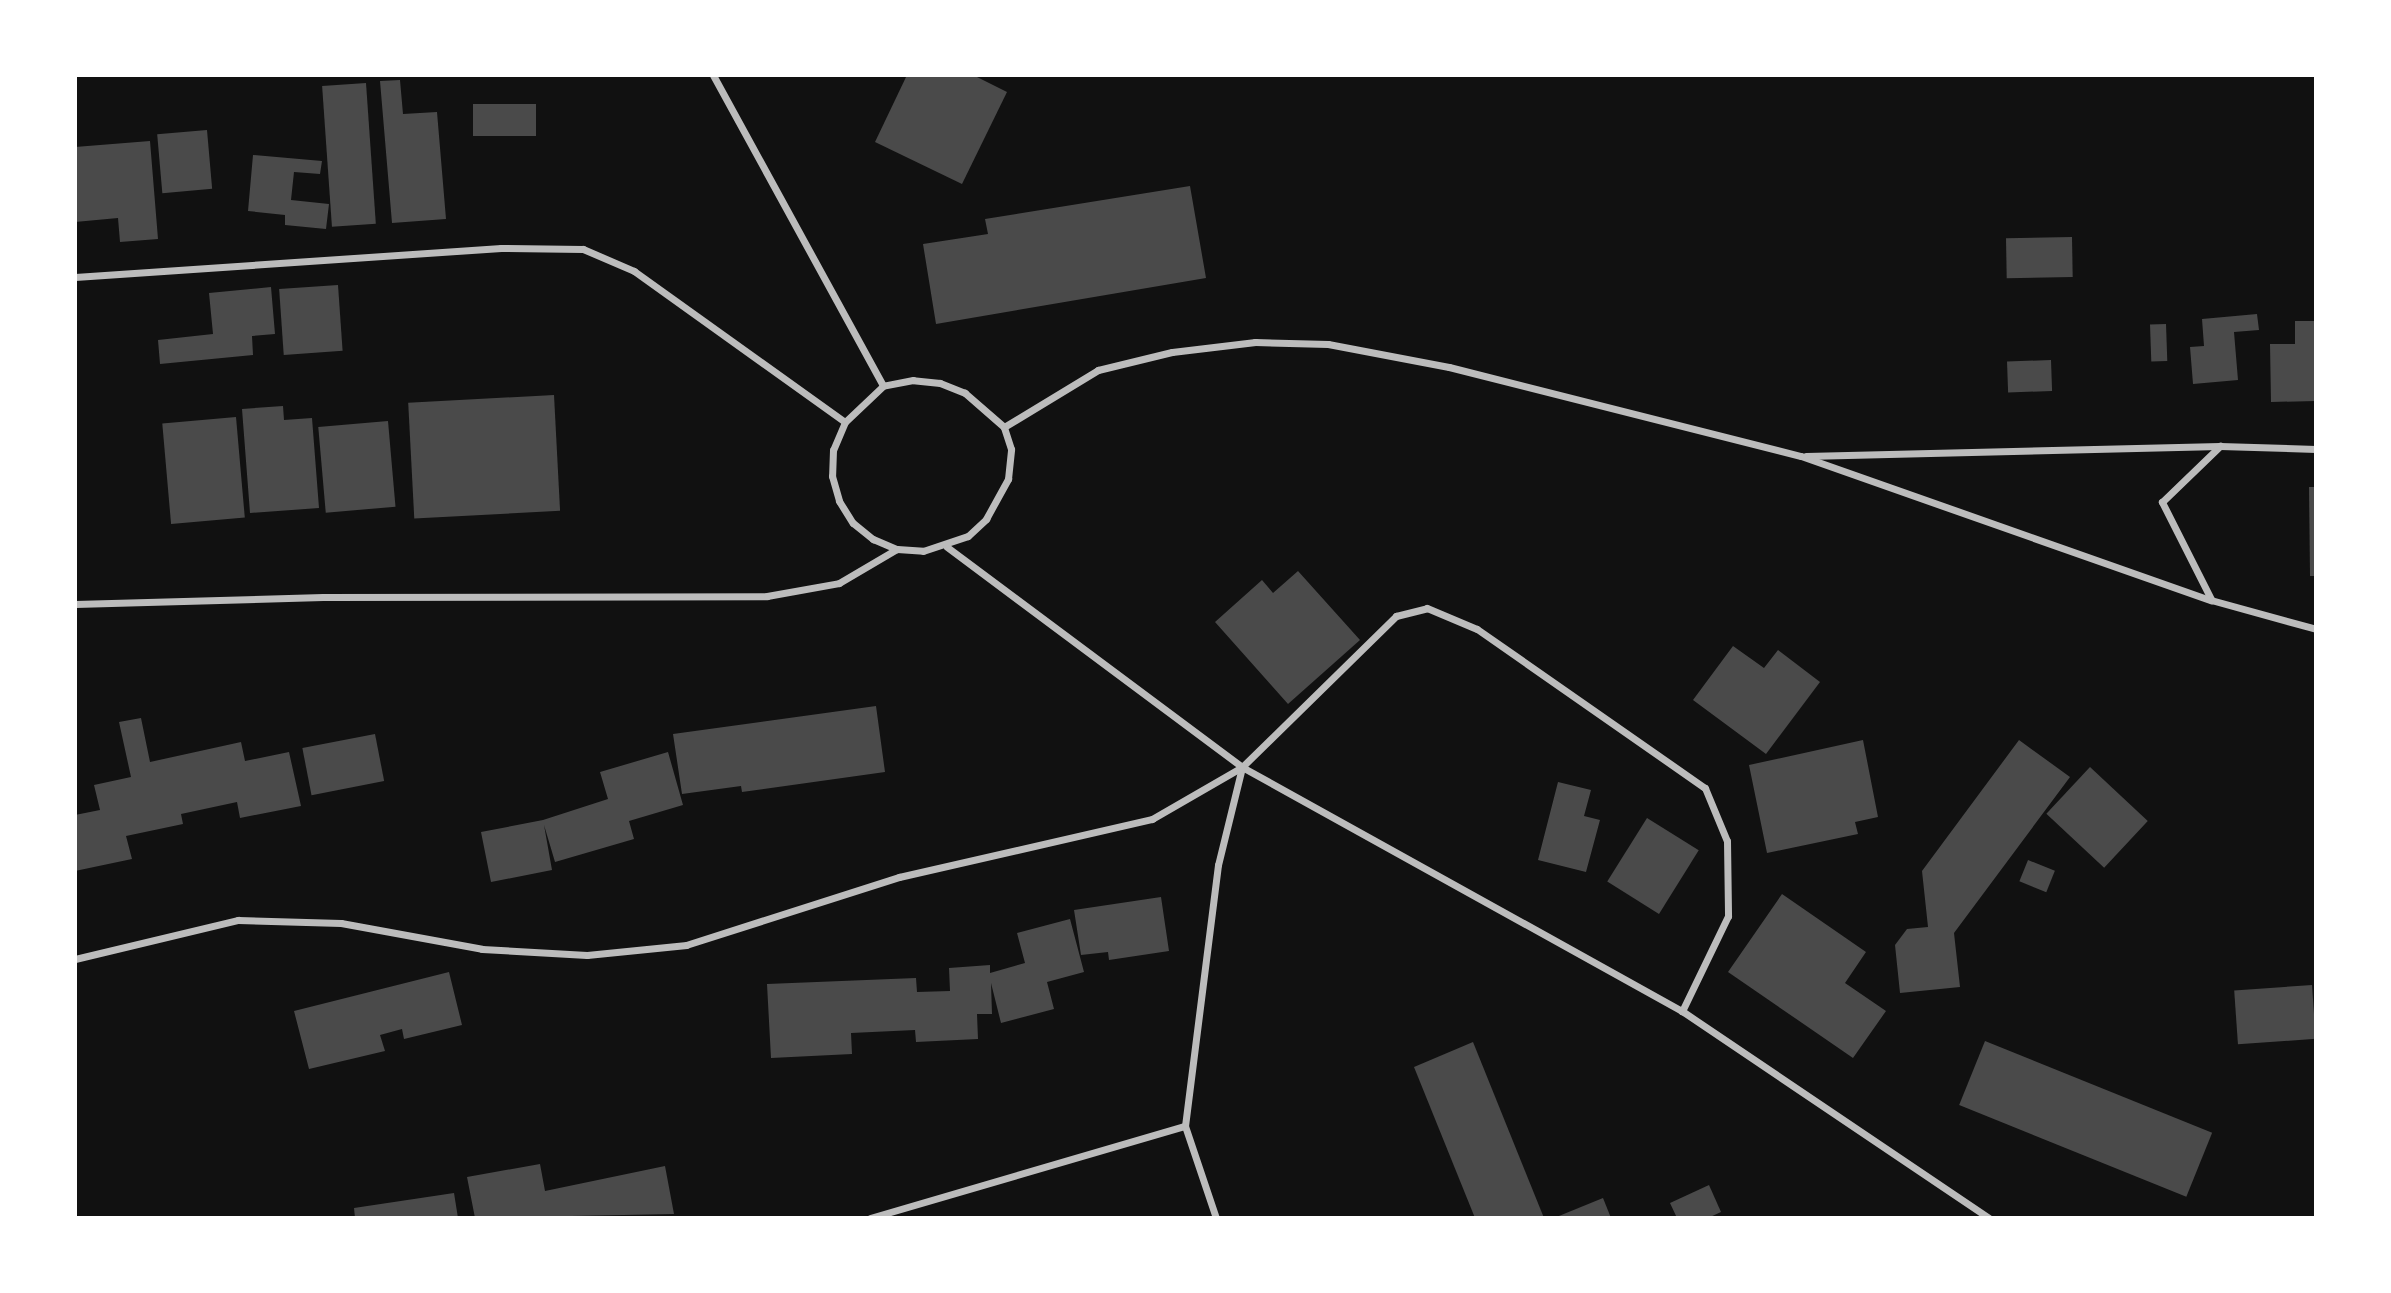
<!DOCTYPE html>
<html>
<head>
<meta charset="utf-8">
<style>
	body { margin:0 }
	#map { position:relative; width:2391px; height:1293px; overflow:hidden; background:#111; font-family:Manrope,sans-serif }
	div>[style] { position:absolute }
	.building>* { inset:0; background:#4a4a4a; transform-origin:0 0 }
	.minor>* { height:7px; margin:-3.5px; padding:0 3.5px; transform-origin:3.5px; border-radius:3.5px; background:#bcbcbc }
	span { translate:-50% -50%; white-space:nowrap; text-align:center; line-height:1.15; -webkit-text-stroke:5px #fff; paint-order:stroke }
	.frame { position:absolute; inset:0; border:77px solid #fff; pointer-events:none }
</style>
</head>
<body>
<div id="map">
	<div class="building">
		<i style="clip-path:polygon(907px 75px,973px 75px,1007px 92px,962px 184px,875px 142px)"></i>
		<i style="clip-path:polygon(400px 80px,403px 114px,437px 112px,446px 219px,392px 223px,380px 81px)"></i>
		<i style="left:366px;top:83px;width:141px;height:44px;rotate:86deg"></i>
		<i style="left:536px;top:104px;width:32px;height:63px;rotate:90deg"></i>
		<i style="left:207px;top:130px;width:59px;height:50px;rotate:85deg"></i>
		<i style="clip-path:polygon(150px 141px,158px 239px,120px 242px,118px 218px,75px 222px,75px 147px)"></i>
		<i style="clip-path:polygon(253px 155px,322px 161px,320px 174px,294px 172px,291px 200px,329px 204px,326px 229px,285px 225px,285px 215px,248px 211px)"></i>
		<i style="clip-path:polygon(1190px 186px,1206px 278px,936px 324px,923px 244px,988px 234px,985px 219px)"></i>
		<i style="left:2072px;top:237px;width:40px;height:66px;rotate:89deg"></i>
		<i style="left:338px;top:285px;width:66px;height:59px;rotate:86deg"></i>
		<i style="clip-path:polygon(271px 287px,275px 334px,252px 336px,253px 355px,160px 364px,158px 340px,213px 334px,209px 293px)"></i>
		<i style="clip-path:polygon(2257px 314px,2259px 330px,2234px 332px,2238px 380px,2193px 384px,2190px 347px,2204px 346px,2202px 319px)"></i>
		<i style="clip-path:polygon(2295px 321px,2316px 321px,2316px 401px,2271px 402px,2270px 344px,2295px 344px)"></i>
		<i style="left:2166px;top:324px;width:37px;height:16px;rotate:88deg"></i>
		<i style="left:2051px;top:360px;width:31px;height:44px;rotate:88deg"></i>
		<i style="left:554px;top:395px;width:116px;height:146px;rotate:87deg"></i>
		<i style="clip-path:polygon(283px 406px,284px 420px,312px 418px,319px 508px,250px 513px,242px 409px)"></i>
		<i style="left:236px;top:417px;width:101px;height:74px;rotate:85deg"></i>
		<i style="left:388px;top:421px;width:86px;height:70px;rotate:85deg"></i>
		<i style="clip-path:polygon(2309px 487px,2316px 487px,2316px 576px,2310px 576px)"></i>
		<i style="clip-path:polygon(1298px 571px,1360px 640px,1288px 704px,1215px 622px,1262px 580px,1273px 593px)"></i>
		<i style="clip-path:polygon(1733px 646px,1764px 668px,1778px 650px,1820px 682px,1766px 754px,1693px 700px)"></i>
		<i style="clip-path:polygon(876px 706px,885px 772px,742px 792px,741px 786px,682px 794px,673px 734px)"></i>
		<i style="clip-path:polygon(141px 718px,150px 762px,241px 742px,245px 761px,289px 752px,301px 806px,240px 818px,237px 802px,181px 814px,183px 824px,126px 836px,132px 859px,75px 871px,75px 815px,100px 810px,94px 785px,131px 777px,119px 722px)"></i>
		<i style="left:375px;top:734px;width:48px;height:74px;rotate:79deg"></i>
		<i style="clip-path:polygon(1863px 740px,1878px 817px,1855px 822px,1858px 834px,1767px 853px,1749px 765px)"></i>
		<i style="clip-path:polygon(2019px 740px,2070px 777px,1954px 933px,1960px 987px,1900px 993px,1895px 945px,1907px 929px,1928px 927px,1922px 871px)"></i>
		<i style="clip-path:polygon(668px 752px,683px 805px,629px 821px,634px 839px,555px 862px,544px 825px,552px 870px,491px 882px,481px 832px,543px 820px,608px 799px,600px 772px)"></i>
		<i style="left:2090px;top:767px;width:79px;height:64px;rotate:43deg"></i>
		<i style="clip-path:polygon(1558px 782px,1591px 790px,1584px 816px,1600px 820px,1586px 872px,1538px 860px)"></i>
		<i style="left:1647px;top:818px;width:61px;height:75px;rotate:32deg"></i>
		<i style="left:2028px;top:860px;width:29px;height:23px;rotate:22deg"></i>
		<i style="clip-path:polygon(1782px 894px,1866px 952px,1845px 983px,1886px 1011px,1853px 1058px,1728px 972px)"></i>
		<i style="clip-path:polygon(1161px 897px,1169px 951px,1109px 960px,1108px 952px,1081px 955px,1074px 910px)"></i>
		<i style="clip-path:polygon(1070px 919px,1084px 972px,1047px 982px,1054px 1009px,1001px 1023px,991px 983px,992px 1014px,977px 1014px,978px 1039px,916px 1042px,915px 1030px,851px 1033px,852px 1054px,771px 1058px,767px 984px,916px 978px,917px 992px,950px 991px,949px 968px,990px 965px,990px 973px,1025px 963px,1017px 933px)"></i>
		<i style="clip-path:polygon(449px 972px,462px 1025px,404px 1039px,402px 1029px,380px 1035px,385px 1051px,309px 1069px,294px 1011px)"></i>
		<i style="left:2312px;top:985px;width:54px;height:78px;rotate:86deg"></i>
		<i style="left:1985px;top:1041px;width:245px;height:69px;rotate:22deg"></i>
		<i style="clip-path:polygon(1473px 1042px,1544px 1218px,1475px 1218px,1414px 1067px)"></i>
		<i style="clip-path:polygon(540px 1164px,545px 1191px,665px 1166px,674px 1214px,475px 1218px,467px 1177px)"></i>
		<i style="clip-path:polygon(1709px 1185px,1721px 1212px,1708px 1218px,1677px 1218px,1670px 1203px)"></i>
		<i style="clip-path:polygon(454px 1193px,458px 1218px,355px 1218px,354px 1208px)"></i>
		<i style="clip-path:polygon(1603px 1198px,1611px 1218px,1554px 1218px)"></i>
	</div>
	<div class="minor">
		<i style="left:713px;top:75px;width:354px;rotate:61.3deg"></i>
		<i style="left:75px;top:277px;width:427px;rotate:-3.9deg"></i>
		<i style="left:501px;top:248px;width:82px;rotate:0.7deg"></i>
		<i style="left:583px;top:249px;width:56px;rotate:23.3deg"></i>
		<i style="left:634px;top:271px;width:259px;rotate:35.6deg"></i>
		<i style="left:1004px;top:427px;width:110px;rotate:-31.2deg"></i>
		<i style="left:1098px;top:370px;width:76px;rotate:-13.7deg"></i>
		<i style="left:1172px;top:352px;width:84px;rotate:-6.9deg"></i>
		<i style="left:1255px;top:342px;width:73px;rotate:1.6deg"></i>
		<i style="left:1328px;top:344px;width:123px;rotate:10.8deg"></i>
		<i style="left:1449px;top:367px;width:363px;rotate:14.2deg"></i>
		<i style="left:1801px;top:456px;width:435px;rotate:19.4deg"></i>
		<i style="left:2211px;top:600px;width:109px;rotate:15.4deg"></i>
		<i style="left:1806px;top:456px;width:414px;rotate:-1.4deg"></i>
		<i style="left:2220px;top:446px;width:96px;rotate:1.8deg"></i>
		<i style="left:947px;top:547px;width:368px;rotate:36.7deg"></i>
		<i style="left:2211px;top:599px;width:109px;rotate:-116.8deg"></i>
		<i style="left:2162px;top:502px;width:81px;rotate:-44deg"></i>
		<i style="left:75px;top:604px;width:248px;rotate:-1.6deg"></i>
		<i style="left:323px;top:597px;width:444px;rotate:-0.1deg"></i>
		<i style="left:767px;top:596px;width:73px;rotate:-10.2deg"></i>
		<i style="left:839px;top:583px;width:67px;rotate:-30.4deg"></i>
		<i style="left:897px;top:549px;width:26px;rotate:4deg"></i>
		<i style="left:923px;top:551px;width:47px;rotate:-18.4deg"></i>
		<i style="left:968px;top:536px;width:25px;rotate:-43deg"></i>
		<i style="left:986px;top:519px;width:46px;rotate:-61.2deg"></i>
		<i style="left:1008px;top:479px;width:30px;rotate:-84deg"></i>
		<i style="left:1011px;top:449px;width:23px;rotate:-108deg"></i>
		<i style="left:1004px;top:427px;width:52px;rotate:-138.9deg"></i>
		<i style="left:965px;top:393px;width:27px;rotate:-158deg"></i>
		<i style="left:940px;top:383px;width:27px;rotate:-174deg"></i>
		<i style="left:913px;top:380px;width:31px;rotate:169deg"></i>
		<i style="left:883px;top:386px;width:52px;rotate:136.5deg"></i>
		<i style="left:845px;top:422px;width:30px;rotate:113deg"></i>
		<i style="left:833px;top:450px;width:26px;rotate:92deg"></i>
		<i style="left:832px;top:476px;width:26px;rotate:74deg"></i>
		<i style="left:839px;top:501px;width:26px;rotate:58deg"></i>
		<i style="left:853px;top:523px;width:26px;rotate:39deg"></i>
		<i style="left:873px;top:539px;width:26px;rotate:23deg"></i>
		<i style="left:75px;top:959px;width:168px;rotate:-13.5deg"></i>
		<i style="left:238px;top:920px;width:103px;rotate:1.7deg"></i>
		<i style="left:341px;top:923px;width:143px;rotate:10.4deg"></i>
		<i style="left:482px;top:949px;width:105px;rotate:3.3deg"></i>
		<i style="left:587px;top:955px;width:100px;rotate:-5.8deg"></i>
		<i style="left:686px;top:945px;width:224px;rotate:-17.7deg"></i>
		<i style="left:899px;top:877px;width:260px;rotate:-12.9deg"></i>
		<i style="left:1152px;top:819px;width:104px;rotate:-30deg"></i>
		<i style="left:1242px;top:767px;width:216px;rotate:-44.4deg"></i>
		<i style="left:1396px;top:616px;width:32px;rotate:-14deg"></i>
		<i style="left:1427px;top:608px;width:54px;rotate:22.8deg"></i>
		<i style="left:1477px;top:629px;width:278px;rotate:34.9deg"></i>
		<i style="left:1705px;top:788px;width:57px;rotate:67.5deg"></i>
		<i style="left:1727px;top:841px;width:75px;rotate:89.2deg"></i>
		<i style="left:1728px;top:916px;width:106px;rotate:115.8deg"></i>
		<i style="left:870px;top:1218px;width:328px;rotate:-16.3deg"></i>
		<i style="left:1216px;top:1218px;width:97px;rotate:-108.6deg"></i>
		<i style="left:1185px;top:1126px;width:263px;rotate:-82.8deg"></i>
		<i style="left:1218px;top:865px;width:101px;rotate:-76.2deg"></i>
		<i style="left:1242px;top:767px;width:503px;rotate:29.01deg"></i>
		<i style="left:1682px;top:1011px;width:370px;rotate:34deg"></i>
	</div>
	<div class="frame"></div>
</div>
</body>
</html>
